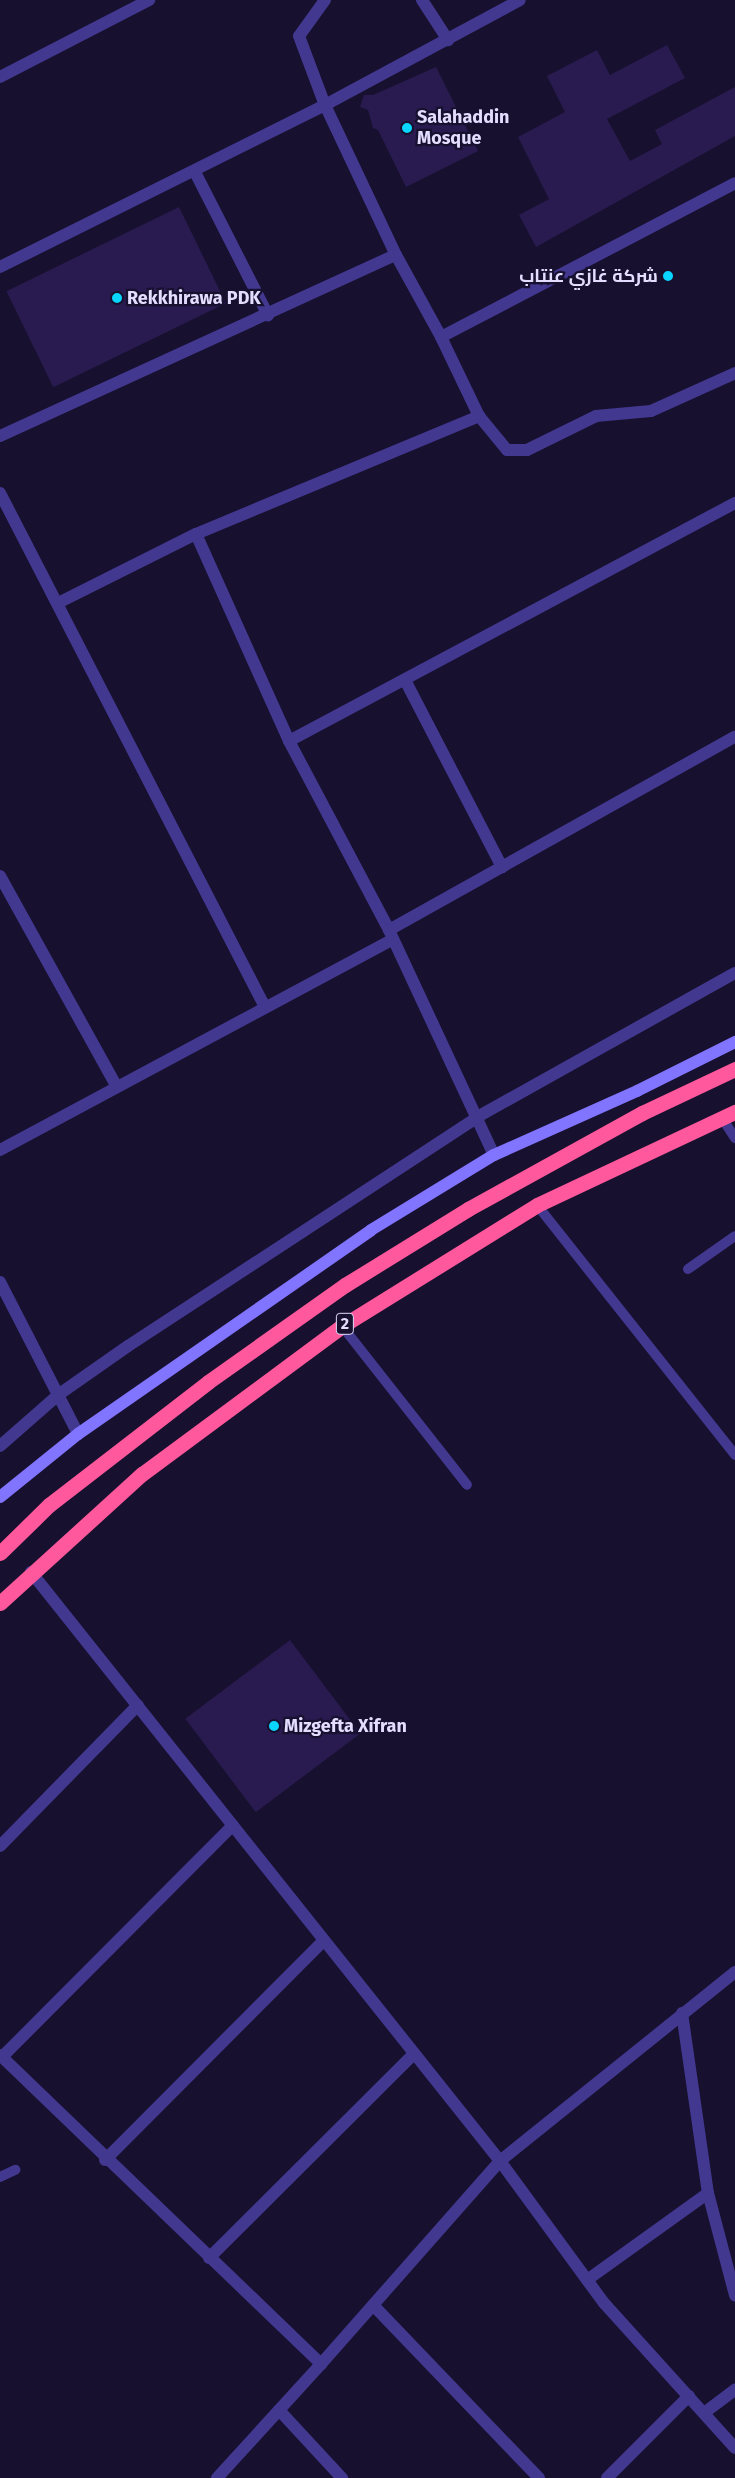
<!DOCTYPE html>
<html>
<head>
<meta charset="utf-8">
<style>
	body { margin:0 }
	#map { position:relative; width:735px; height:2478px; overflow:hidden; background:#17102e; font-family:"Fira Sans",Cairo,sans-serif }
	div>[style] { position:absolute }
	.building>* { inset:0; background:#291b50; transform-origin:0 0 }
	.lane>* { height:10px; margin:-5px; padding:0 5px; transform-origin:5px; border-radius:5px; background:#423890 }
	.street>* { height:12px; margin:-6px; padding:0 6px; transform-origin:6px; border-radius:6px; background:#423890 }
	.secondary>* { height:12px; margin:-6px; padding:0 6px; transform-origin:6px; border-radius:6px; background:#8174ff }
	.highway>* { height:15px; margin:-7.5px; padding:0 7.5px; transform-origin:7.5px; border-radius:7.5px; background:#ff589c }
	.dots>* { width:14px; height:14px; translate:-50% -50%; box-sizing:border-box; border:2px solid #17102e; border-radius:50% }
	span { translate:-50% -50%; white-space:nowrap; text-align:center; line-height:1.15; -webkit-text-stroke:4.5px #17102e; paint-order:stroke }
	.shield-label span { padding:1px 4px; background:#17102e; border:1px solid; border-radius:4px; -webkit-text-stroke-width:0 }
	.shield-label { font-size:16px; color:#e3ddff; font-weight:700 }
	.poi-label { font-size:18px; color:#e3ddff; font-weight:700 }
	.left { translate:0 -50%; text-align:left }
	.right { translate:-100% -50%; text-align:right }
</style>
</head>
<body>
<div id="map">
	<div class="building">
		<i style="clip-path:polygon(667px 45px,685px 78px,607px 119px,630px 161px,662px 144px,655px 130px,735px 87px,735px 136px,536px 247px,519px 215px,549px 199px,518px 137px,565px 112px,547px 76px,597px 50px,610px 75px)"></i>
		<i style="clip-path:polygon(436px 67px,478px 151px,406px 187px,378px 130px,373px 128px,368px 110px,360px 107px,364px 95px,373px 95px)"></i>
		<i style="left:179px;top:207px;width:107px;height:192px;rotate:64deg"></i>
		<i style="left:290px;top:1640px;width:117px;height:131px;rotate:53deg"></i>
	</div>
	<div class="lane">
		<i style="left:722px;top:1118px;width:24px;rotate:57deg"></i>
		<i style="left:537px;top:1205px;width:319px;rotate:51.6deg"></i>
		<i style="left:688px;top:1269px;width:57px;rotate:-35.1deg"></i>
		<i style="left:342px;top:1326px;width:202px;rotate:51.8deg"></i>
		<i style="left:0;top:2177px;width:17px;rotate:-25deg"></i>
	</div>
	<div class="street">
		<i style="left:325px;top:0;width:44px;rotate:125.8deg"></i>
		<i style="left:299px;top:36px;width:74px;rotate:69.4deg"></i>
		<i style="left:325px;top:105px;width:166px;rotate:64.7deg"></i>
		<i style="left:396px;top:255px;width:94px;rotate:61.2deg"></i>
		<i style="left:441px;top:337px;width:332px;rotate:-27.6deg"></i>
		<i style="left:422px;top:0;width:48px;rotate:57deg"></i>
		<i style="left:0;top:77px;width:168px;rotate:-27.3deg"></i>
		<i style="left:195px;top:172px;width:161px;rotate:63deg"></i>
		<i style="left:0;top:267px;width:363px;rotate:-26.5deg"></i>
		<i style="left:325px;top:105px;width:221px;rotate:-28.3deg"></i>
		<i style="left:441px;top:337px;width:88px;rotate:64.3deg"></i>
		<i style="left:479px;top:416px;width:44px;rotate:50.5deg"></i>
		<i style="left:507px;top:450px;width:20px"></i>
		<i style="left:527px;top:450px;width:77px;rotate:-26.2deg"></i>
		<i style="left:596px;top:416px;width:55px;rotate:-5.2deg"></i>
		<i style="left:651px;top:411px;width:92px;rotate:-24.3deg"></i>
		<i style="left:0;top:436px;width:435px;rotate:-24.6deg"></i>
		<i style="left:0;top:493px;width:578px;rotate:62.73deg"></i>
		<i style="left:196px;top:534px;width:227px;rotate:65.8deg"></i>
		<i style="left:289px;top:741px;width:214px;rotate:62.1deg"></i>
		<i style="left:389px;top:930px;width:248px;rotate:65deg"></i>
		<i style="left:60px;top:602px;width:152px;rotate:-26.6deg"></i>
		<i style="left:196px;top:534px;width:307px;rotate:-22.6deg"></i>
		<i style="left:405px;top:680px;width:211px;rotate:62.6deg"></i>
		<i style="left:289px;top:741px;width:506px;rotate:-28.09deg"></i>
		<i style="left:0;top:876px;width:239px;rotate:61deg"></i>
		<i style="left:389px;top:930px;width:396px;rotate:-29.2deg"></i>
		<i style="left:0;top:1150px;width:446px;rotate:-28.2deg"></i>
		<i style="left:0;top:1282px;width:171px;rotate:62.8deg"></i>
		<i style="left:0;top:1446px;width:77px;rotate:-41.3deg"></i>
		<i style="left:58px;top:1395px;width:85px;rotate:-35deg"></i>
		<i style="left:128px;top:1346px;width:420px;rotate:-33.2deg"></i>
		<i style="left:479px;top:1116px;width:293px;rotate:-29.2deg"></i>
		<i style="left:31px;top:1572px;width:753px;rotate:51.47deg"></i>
		<i style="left:500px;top:2161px;width:302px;rotate:-38.8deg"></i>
		<i style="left:0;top:1846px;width:197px;rotate:-45.6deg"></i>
		<i style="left:682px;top:2013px;width:182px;rotate:81.8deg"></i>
		<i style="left:708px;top:2193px;width:106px;rotate:75.2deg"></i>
		<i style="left:0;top:2055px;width:446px;rotate:43.9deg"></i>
		<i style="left:321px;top:2364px;width:271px;rotate:-48.6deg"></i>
		<i style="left:500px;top:2161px;width:176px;rotate:53.8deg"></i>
		<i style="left:604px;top:2303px;width:195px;rotate:47.9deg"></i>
		<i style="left:2px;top:2057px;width:327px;rotate:-45.1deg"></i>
		<i style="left:105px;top:2160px;width:310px;rotate:-45.1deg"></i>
		<i style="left:209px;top:2258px;width:289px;rotate:-44.9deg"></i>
		<i style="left:587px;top:2280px;width:149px;rotate:-35.7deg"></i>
		<i style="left:373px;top:2305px;width:240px;rotate:46.2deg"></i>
		<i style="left:279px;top:2410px;width:93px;rotate:47.2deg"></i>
		<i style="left:704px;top:2413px;width:39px;rotate:-37deg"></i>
		<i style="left:217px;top:2478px;width:154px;rotate:-47.6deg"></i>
		<i style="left:607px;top:2478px;width:116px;rotate:-45deg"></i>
	</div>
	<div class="secondary">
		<i style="left:0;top:1497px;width:100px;rotate:-38.9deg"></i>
		<i style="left:78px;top:1434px;width:357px;rotate:-34.8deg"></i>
		<i style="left:371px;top:1230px;width:144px;rotate:-31.4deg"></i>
		<i style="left:494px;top:1155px;width:157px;rotate:-24.1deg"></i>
		<i style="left:637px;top:1091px;width:110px;rotate:-26.6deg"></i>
	</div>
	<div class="highway">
		<i style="left:0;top:1553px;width:69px;rotate:-44.4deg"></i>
		<i style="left:49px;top:1505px;width:201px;rotate:-37.7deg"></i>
		<i style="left:208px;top:1382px;width:168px;rotate:-35.3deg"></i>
		<i style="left:345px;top:1285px;width:145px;rotate:-31.7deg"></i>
		<i style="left:468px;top:1209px;width:199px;rotate:-28.9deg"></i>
		<i style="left:642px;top:1113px;width:103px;rotate:-25.3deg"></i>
		<i style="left:0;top:1603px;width:192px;rotate:-42.3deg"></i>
		<i style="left:142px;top:1474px;width:249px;rotate:-36.5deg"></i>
		<i style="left:342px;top:1326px;width:229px;rotate:-31.8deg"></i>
		<i style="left:537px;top:1205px;width:219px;rotate:-25.2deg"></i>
	</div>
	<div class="dots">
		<i style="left:407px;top:128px;background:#09d5ff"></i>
		<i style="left:668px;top:276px;background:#09d5ff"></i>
		<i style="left:117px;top:298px;background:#09d5ff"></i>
		<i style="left:274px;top:1726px;background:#09d5ff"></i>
	</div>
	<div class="shield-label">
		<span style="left:345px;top:1324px">2</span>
	</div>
	<div class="poi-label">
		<span class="left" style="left:417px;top:128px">Salahaddin<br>Mosque</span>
		<span class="right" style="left:658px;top:276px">شركة غازي عنتاب</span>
		<span class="left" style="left:127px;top:298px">Rekkhirawa PDK</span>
		<span class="left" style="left:284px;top:1726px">Mizgefta Xifran</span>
	</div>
</div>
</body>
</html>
